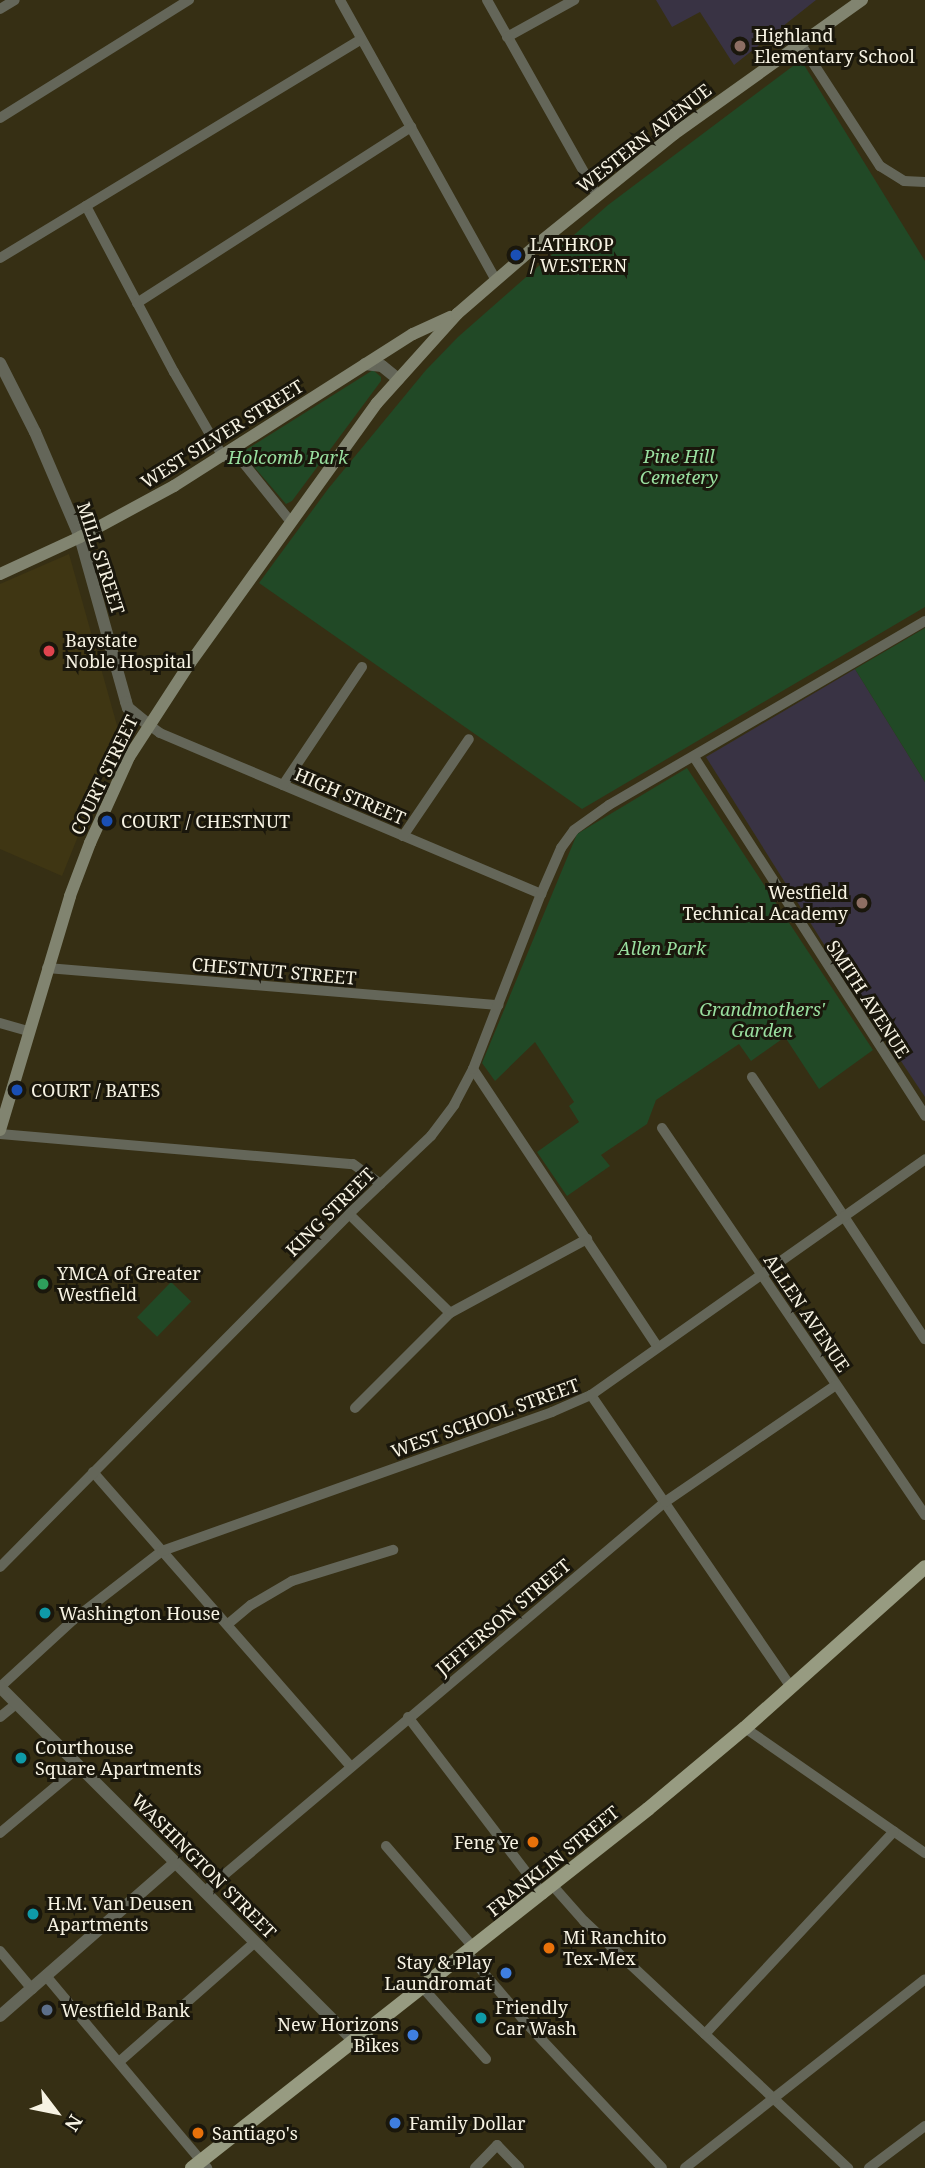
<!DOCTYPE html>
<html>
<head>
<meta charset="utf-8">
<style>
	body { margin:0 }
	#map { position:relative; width:925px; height:2168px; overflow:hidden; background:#362f14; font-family:"Noto Serif",serif }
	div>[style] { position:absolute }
	.built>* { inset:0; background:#3f3613 }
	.education>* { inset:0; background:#393344 }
	.green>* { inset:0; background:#214926; transform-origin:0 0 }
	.minor>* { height:10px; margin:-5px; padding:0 5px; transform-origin:5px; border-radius:5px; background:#646659 }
	.tertiary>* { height:12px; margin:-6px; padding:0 6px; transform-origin:6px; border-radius:6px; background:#646659 }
	.secondary>* { height:12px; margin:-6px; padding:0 6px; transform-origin:6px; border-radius:6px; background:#818470 }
	.primary>* { height:14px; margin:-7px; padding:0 7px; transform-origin:7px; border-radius:7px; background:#979b81 }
	.dots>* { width:19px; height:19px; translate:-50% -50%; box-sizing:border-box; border:4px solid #1a170c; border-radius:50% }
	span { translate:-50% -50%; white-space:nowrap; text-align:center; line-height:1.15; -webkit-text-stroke:6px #1a170c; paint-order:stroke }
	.poi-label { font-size:18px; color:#f7f3e3 }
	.left { translate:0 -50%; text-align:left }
	.right { translate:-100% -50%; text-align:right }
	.street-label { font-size:18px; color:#f7f3e3 }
	.park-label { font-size:18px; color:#99df9f; font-style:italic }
	.north { position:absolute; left:21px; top:2077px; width:70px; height:70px; -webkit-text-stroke:5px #1a170c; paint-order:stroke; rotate:122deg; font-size:19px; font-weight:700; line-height:28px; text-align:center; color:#f7f3e3 }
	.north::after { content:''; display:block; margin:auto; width:24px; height:32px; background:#f7f3e3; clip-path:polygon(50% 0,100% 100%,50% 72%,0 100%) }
</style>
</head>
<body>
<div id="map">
	<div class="built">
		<i style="clip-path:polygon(69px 554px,118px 729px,116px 742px,62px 876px,0 849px,0 584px)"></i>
	</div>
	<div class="education">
		<i style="clip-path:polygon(656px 0,816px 0,734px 65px,700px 12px,672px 27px)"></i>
		<i style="clip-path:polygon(855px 669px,925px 782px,925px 1097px,842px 973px,706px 757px)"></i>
	</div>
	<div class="green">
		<i style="clip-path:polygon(801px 60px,925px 261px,925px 607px,582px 809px,259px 583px,328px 489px,426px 370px,458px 337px,608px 205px)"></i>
		<i style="clip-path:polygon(373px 370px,381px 377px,381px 381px,292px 501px,286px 504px,244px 455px,244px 451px)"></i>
		<i style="clip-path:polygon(925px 628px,925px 782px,855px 669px)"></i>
		<i style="clip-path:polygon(687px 768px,873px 1050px,819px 1089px,785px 1037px,751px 1061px,739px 1044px,656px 1100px,647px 1124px,601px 1155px,610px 1166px,567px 1196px,537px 1152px,579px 1122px,569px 1106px,574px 1102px,535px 1042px,495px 1081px,482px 1063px,577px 834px)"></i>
		<i style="left:171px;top:1282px;width:28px;height:49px;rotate:44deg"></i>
	</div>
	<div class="minor">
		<i style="left:340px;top:0;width:321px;rotate:60.9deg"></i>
		<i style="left:487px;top:0;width:224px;rotate:60.6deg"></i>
		<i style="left:0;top:9px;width:17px;rotate:-31deg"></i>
		<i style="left:507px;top:37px;width:77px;rotate:-28.9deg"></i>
		<i style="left:800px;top:43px;width:147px;rotate:57deg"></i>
		<i style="left:880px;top:166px;width:28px;rotate:32deg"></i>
		<i style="left:904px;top:181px;width:21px;rotate:3deg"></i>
		<i style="left:0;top:118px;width:223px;rotate:-32deg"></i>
		<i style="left:86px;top:206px;width:188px;rotate:62.1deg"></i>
		<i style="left:174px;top:372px;width:98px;rotate:60deg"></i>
		<i style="left:0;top:258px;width:422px;rotate:-31.2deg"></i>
		<i style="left:137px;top:303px;width:326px;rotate:-32.7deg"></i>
		<i style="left:234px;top:451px;width:90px;rotate:51.3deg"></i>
		<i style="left:148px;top:724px;width:15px;rotate:37deg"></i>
		<i style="left:160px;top:733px;width:414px;rotate:22.9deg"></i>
		<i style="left:694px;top:757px;width:427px;rotate:57.2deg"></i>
		<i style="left:283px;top:785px;width:142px;rotate:-56.2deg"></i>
		<i style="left:403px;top:836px;width:117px;rotate:-55.8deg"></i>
		<i style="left:47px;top:968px;width:453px;rotate:4.7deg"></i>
		<i style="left:0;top:1023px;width:29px;rotate:16deg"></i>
		<i style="left:473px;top:1069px;width:334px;rotate:56.4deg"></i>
		<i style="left:752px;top:1077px;width:314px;rotate:56.6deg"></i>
		<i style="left:662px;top:1128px;width:468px;rotate:55.8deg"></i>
		<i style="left:0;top:1134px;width:354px;rotate:4.9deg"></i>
		<i style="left:353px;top:1164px;width:34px;rotate:36deg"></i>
		<i style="left:349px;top:1214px;width:141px;rotate:44.4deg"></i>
		<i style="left:591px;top:1395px;width:354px;rotate:55.6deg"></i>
		<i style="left:355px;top:1408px;width:134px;rotate:-45deg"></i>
		<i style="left:450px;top:1313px;width:156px;rotate:-28.4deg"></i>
		<i style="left:93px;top:1472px;width:390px;rotate:48.8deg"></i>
		<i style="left:0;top:1567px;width:496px;rotate:-45.3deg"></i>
		<i style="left:349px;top:1214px;width:113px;rotate:-43.6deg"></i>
		<i style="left:431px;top:1136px;width:39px;rotate:-53deg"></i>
		<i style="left:454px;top:1105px;width:41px;rotate:-62.2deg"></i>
		<i style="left:473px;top:1069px;width:188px;rotate:-68.8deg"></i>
		<i style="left:541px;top:894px;width:50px;rotate:-66.5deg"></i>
		<i style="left:561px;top:848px;width:22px;rotate:-54deg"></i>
		<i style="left:574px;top:830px;width:43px;rotate:-35.5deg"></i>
		<i style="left:609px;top:805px;width:366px;rotate:-30.2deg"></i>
		<i style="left:228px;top:1624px;width:30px;rotate:-40deg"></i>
		<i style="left:251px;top:1605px;width:48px;rotate:-30.3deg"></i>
		<i style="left:292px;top:1581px;width:106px;rotate:-17.1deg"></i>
		<i style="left:0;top:1687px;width:99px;rotate:-42.5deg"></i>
		<i style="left:73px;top:1620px;width:113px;rotate:-37.8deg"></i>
		<i style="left:162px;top:1551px;width:414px;rotate:-19.6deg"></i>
		<i style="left:552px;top:1412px;width:43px;rotate:-23.6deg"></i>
		<i style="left:591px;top:1395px;width:409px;rotate:-35.2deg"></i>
		<i style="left:0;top:1717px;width:22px;rotate:-39deg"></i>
		<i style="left:408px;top:1717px;width:223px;rotate:52.7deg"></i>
		<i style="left:745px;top:1728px;width:219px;rotate:34.8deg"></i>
		<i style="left:0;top:1833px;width:103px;rotate:-39.9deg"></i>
		<i style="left:386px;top:1846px;width:135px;rotate:49.2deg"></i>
		<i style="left:553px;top:1886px;width:47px;rotate:48.5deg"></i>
		<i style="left:584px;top:1921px;width:362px;rotate:43.1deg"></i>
		<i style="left:205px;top:1891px;width:602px;rotate:-40.22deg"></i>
		<i style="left:665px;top:1502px;width:207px;rotate:-34.4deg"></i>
		<i style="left:0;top:1951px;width:50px;rotate:49.9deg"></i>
		<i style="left:467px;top:1953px;width:93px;rotate:49.8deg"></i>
		<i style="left:527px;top:2024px;width:197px;rotate:46.8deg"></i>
		<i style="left:46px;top:1976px;width:251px;rotate:50deg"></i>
		<i style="left:423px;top:1988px;width:95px;rotate:48.4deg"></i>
		<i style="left:705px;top:2034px;width:277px;rotate:-47deg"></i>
		<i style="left:119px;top:2062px;width:181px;rotate:-41.4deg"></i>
		<i style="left:475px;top:2168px;width:32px;rotate:-46deg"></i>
		<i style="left:497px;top:2145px;width:32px;rotate:46deg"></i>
		<i style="left:685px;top:2168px;width:305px;rotate:-38.2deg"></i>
		<i style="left:869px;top:2168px;width:70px;rotate:-36.9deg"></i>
	</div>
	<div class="tertiary">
		<i style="left:0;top:363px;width:77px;rotate:63.1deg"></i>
		<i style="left:35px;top:432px;width:114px;rotate:66.8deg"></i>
		<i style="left:80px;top:537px;width:171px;rotate:74.4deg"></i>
		<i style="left:126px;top:702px;width:6px;rotate:72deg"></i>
		<i style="left:128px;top:708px;width:26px;rotate:39deg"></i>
		<i style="left:365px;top:364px;width:17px;rotate:7deg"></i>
		<i style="left:382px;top:366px;width:21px;rotate:39deg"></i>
		<i style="left:0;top:1687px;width:501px;rotate:45deg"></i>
		<i style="left:0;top:2016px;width:232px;rotate:-41.2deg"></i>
	</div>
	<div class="secondary">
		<i style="left:0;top:574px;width:88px;rotate:-24.8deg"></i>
		<i style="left:80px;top:537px;width:107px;rotate:-28.5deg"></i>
		<i style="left:174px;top:486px;width:283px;rotate:-32.5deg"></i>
		<i style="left:413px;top:334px;width:41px;rotate:-24.7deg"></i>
		<i style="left:0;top:1130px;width:244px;rotate:-73.3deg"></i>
		<i style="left:70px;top:896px;width:57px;rotate:-69.3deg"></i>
		<i style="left:90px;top:843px;width:94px;rotate:-65.6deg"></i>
		<i style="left:129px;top:757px;width:112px;rotate:-57deg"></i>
		<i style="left:190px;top:663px;width:320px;rotate:-54.3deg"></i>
		<i style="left:377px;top:403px;width:120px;rotate:-48deg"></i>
		<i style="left:457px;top:314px;width:108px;rotate:-40.9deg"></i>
		<i style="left:539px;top:243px;width:174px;rotate:-38.9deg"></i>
		<i style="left:674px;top:134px;width:231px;rotate:-35.5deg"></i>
	</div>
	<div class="primary">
		<i style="left:192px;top:2168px;width:580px;rotate:-38.21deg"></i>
		<i style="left:648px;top:1809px;width:126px;rotate:-39.9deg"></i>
		<i style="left:745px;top:1728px;width:241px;rotate:-41.8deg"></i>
	</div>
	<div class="dots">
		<i style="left:740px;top:46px;background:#8d6e63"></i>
		<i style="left:516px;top:255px;background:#1a4fb4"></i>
		<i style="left:49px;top:651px;background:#e0444e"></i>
		<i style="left:107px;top:821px;background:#1a4fb4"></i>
		<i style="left:862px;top:903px;background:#8d6e63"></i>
		<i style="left:17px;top:1090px;background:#1a4fb4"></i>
		<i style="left:43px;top:1284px;background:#2e9e5b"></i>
		<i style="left:45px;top:1613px;background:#0f9aa8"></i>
		<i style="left:21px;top:1758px;background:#0f9aa8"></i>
		<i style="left:533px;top:1842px;background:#e8710a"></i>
		<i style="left:33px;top:1914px;background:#0f9aa8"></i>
		<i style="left:549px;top:1948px;background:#e8710a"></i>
		<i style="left:506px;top:1973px;background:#3f7fe0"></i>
		<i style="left:47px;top:2010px;background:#5c6f8a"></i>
		<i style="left:481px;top:2018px;background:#0f9aa8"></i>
		<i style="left:413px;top:2035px;background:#3f7fe0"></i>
		<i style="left:395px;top:2123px;background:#3f7fe0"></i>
		<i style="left:198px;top:2133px;background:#e8710a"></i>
	</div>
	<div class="poi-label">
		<span class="left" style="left:754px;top:46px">Highland<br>Elementary School</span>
		<span class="left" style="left:530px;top:255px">LATHROP<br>/ WESTERN</span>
		<span class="left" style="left:65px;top:651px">Baystate<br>Noble Hospital</span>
		<span class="left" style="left:121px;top:821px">COURT / CHESTNUT</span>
		<span class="right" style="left:848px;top:903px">Westfield<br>Technical Academy</span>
		<span class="left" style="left:31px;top:1090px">COURT / BATES</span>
		<span class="left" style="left:57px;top:1284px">YMCA of Greater<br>Westfield</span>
		<span class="left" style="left:59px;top:1613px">Washington House</span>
		<span class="left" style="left:35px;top:1758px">Courthouse<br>Square Apartments</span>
		<span class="right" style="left:519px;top:1842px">Feng Ye</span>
		<span class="left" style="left:47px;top:1914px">H.M. Van Deusen<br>Apartments</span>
		<span class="left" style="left:563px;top:1948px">Mi Ranchito<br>Tex-Mex</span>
		<span class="right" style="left:492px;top:1973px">Stay &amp; Play<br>Laundromat</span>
		<span class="left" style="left:495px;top:2018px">Friendly<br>Car Wash</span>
		<span class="left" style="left:61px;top:2010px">Westfield Bank</span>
		<span class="right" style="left:399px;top:2035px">New Horizons<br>Bikes</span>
		<span class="left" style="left:409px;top:2123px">Family Dollar</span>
		<span class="left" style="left:212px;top:2133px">Santiago's</span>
	</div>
	<div class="street-label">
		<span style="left:644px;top:138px;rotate:-38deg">WESTERN AVENUE</span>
		<span style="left:222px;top:434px;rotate:-32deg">WEST SILVER STREET</span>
		<span style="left:101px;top:558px;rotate:72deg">MILL STREET</span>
		<span style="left:104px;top:775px;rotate:-64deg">COURT STREET</span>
		<span style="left:350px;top:796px;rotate:23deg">HIGH STREET</span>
		<span style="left:274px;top:971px;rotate:5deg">CHESTNUT STREET</span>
		<span style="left:868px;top:999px;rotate:57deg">SMITH AVENUE</span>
		<span style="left:330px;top:1212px;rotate:-45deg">KING STREET</span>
		<span style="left:807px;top:1313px;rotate:56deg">ALLEN AVENUE</span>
		<span style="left:485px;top:1418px;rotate:-20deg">WEST SCHOOL STREET</span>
		<span style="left:503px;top:1617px;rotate:-40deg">JEFFERSON STREET</span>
		<span style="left:553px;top:1861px;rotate:-39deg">FRANKLIN STREET</span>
		<span style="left:204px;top:1866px;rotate:45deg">WASHINGTON STREET</span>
	</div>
	<div class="park-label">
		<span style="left:288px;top:457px">Holcomb Park</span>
		<span style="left:679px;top:467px">Pine Hill<br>Cemetery</span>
		<span style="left:662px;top:948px">Allen Park</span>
		<span style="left:762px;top:1020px">Grandmothers'<br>Garden</span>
	</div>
	<div class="north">N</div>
</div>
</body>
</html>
